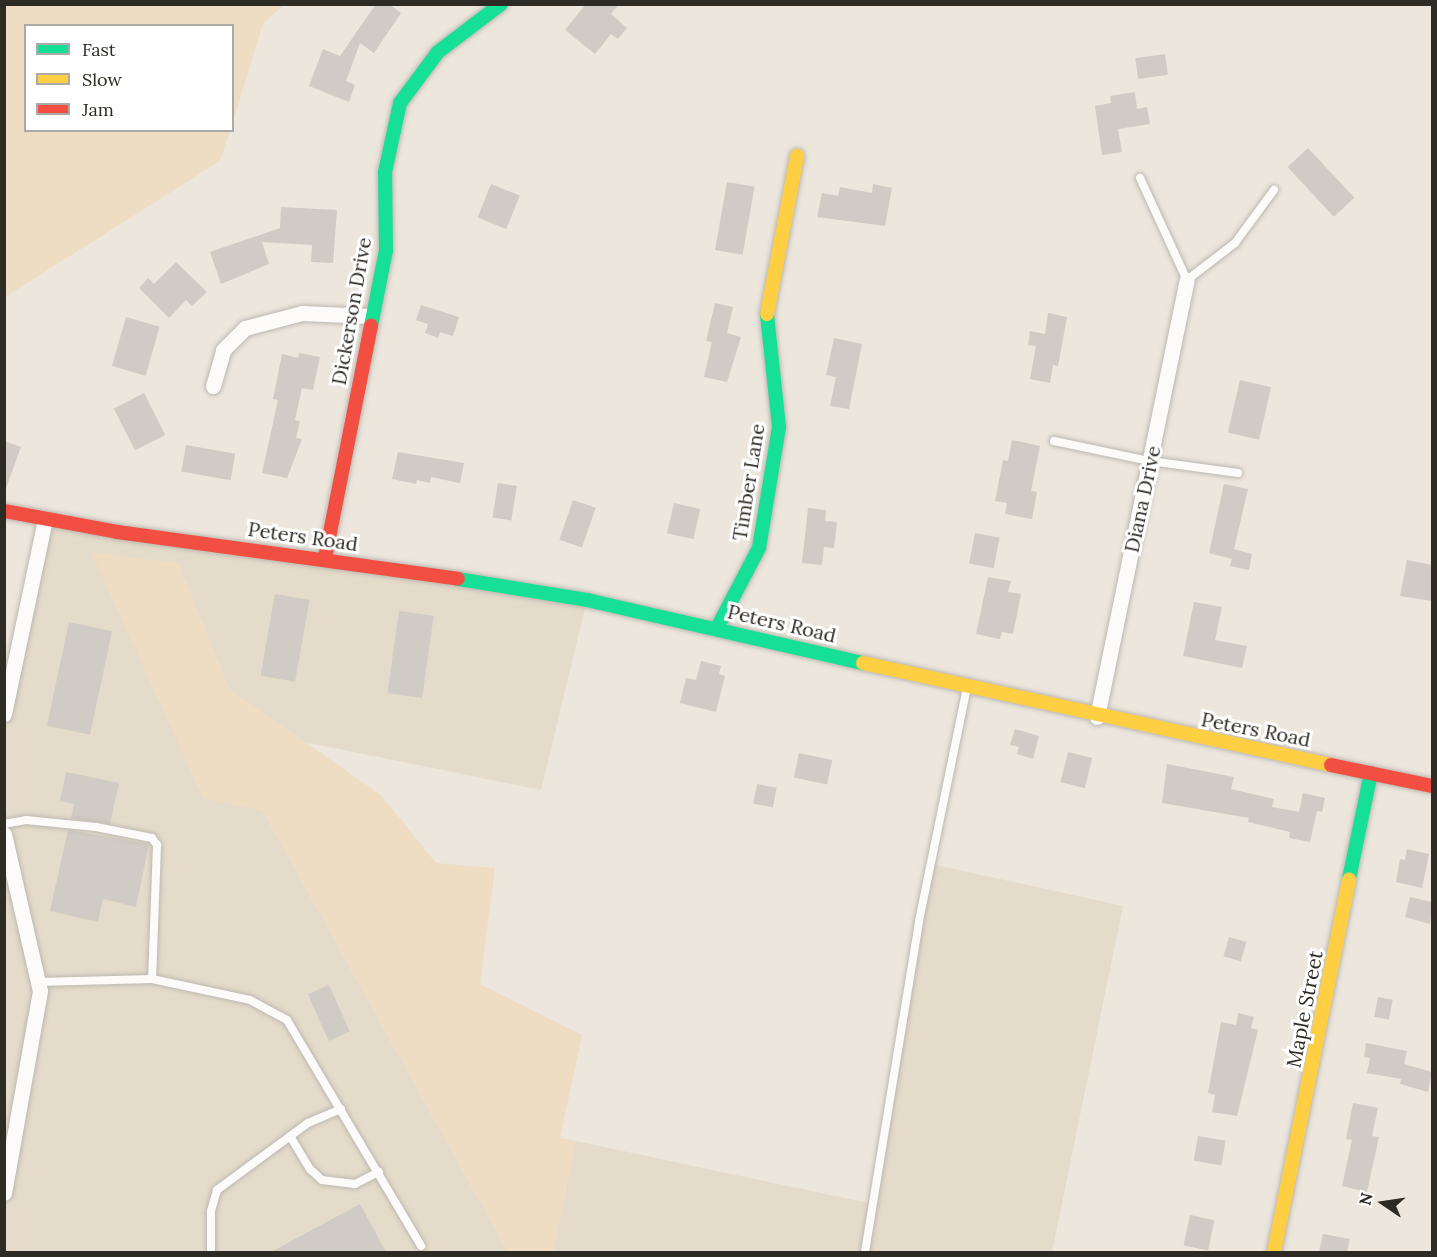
<!DOCTYPE html>
<html>
<head>
<meta charset="utf-8">
<style>
	body { margin:0 }
	#map { position:relative; width:1437px; height:1257px; overflow:hidden; background:#ece6dd; font-family:Lora,serif }
	div>[style] { position:absolute }
	.built>* { inset:0; background:#e5dbca }
	.green>* { inset:0; background:#eeddc3 }
	.building>* { inset:0; background:#d0cbc4; transform-origin:0 0 }
	.roads { filter:drop-shadow(0 0 2px #bcb8b1) drop-shadow(0 0 2px #bcb8b1) }
	.lane>* { height:8px; margin:-4px; padding:0 4px; transform-origin:4px; border-radius:4px; background:#fcfbfa }
	.street>* { height:15px; margin:-7.5px; padding:0 7.5px; transform-origin:7.5px; border-radius:7.5px; background:#fcfbfa }
	.fast>* { height:14px; margin:-7px; padding:0 7px; transform-origin:7px; border-radius:7px; background:#16e098 }
	.slow>* { height:14px; margin:-7px; padding:0 7px; transform-origin:7px; border-radius:7px; background:#ffcf43 }
	.jam>* { height:14px; margin:-7px; padding:0 7px; transform-origin:7px; border-radius:7px; background:#f24e42 }
	span { translate:-50% -50%; white-space:nowrap; text-align:center; line-height:1.15; -webkit-text-stroke:6px #fff; paint-order:stroke }
	.street-label { font-size:20px; color:#2e2a24 }
	.frame { position:absolute; inset:0; border:6px solid #2e2a24; pointer-events:none }
	.legend { position:absolute; left:24px; top:24px; width:210px; height:108px; box-sizing:border-box; background:#fff; border:2px solid #abaaa7; margin:0; padding:8px 10px; list-style:none; font-size:18px; color:#2e2a24 }
	.legend li { display:flex; align-items:center; gap:12px; height:30px }
	.legend b { width:30px; border:2px solid #abaaa7 }
	.north { position:absolute; left:1353px; top:1173px; width:60px; height:60px; -webkit-text-stroke:4px #fff; paint-order:stroke; rotate:283deg; font-size:16px; font-weight:700; line-height:24px; text-align:center; color:#2e2a24 }
	.north::after { content:''; display:block; margin:auto; width:21px; height:27px; background:#2e2a24; clip-path:polygon(50% 0,100% 100%,50% 72%,0 100%) }
</style>
</head>
<body>
<div id="map">
	<div class="built">
		<i style="clip-path:polygon(45px 519px,587px 600px,541px 790px,304px 742px,229px 689px,178px 563px,263px 811px,508px 1252px,5px 1252px,5px 714px)"></i>
		<i style="clip-path:polygon(931px 864px,1123px 906px,1052px 1252px,553px 1252px,576px 1141px,873px 1204px)"></i>
	</div>
	<div class="green">
		<i style="clip-path:polygon(5px 4px,284px 5px,263px 24px,233px 121px,232px 26px,26px 26px,26px 130px,230px 131px,220px 161px,5px 297px)"></i>
		<i style="clip-path:polygon(91px 552px,178px 563px,229px 689px,381px 795px,436px 863px,495px 868px,480px 984px,582px 1035px,560px 1138px,576px 1141px,553px 1252px,508px 1252px,263px 811px,203px 798px)"></i>
	</div>
	<div class="building">
		<i style="clip-path:polygon(376px 4px,389px 4px,401px 13px,374px 53px,360px 43px,346px 81px,355px 85px,349px 102px,309px 86px,323px 49px,340px 56px)"></i>
		<i style="clip-path:polygon(586px 4px,619px 4px,611px 14px,627px 28px,618px 39px,611px 34px,595px 54px,565px 30px)"></i>
		<i style="left:1165px;top:54px;width:21px;height:30px;rotate:82deg"></i>
		<i style="clip-path:polygon(1135px 92px,1137px 109px,1147px 107px,1150px 124px,1118px 129px,1122px 152px,1102px 155px,1095px 106px,1111px 103px,1110px 96px)"></i>
		<i style="left:1308px;top:148px;width:68px;height:28px;rotate:47deg"></i>
		<i style="left:727px;top:182px;width:28px;height:69px;rotate:10deg"></i>
		<i style="left:491px;top:184px;width:31px;height:36px;rotate:22deg"></i>
		<i style="clip-path:polygon(873px 184px,892px 188px,885px 226px,817px 217px,822px 193px,838px 196px,840px 187px,872px 193px)"></i>
		<i style="clip-path:polygon(281px 207px,337px 210px,333px 263px,311px 262px,312px 245px,262px 242px,269px 264px,221px 284px,210px 252px,280px 228px)"></i>
		<i style="clip-path:polygon(176px 262px,207px 292px,192px 306px,186px 300px,169px 318px,139px 288px,148px 278px,154px 284px)"></i>
		<i style="clip-path:polygon(715px 303px,733px 307px,727px 333px,741px 337px,727px 382px,704px 377px,712px 342px,706px 341px)"></i>
		<i style="clip-path:polygon(421px 305px,459px 317px,453px 336px,440px 332px,438px 338px,425px 333px,428px 324px,416px 320px)"></i>
		<i style="clip-path:polygon(1048px 313px,1067px 317px,1058px 366px,1053px 365px,1050px 383px,1030px 379px,1036px 346px,1028px 345px,1030px 331px,1045px 334px)"></i>
		<i style="left:126px;top:317px;width:35px;height:51px;rotate:16deg"></i>
		<i style="clip-path:polygon(834px 338px,862px 344px,849px 409px,830px 406px,836px 377px,826px 375px)"></i>
		<i style="clip-path:polygon(299px 353px,320px 357px,313px 390px,302px 388px,295px 420px,300px 421px,296px 438px,302px 439px,287px 478px,262px 473px,278px 400px,273px 399px,282px 354px,298px 358px)"></i>
		<i style="left:1240px;top:380px;width:32px;height:54px;rotate:13deg"></i>
		<i style="left:144px;top:393px;width:47px;height:34px;rotate:63deg"></i>
		<i style="clip-path:polygon(1012px 440px,1040px 446px,1031px 491px,1037px 492px,1032px 519px,1005px 514px,1007px 503px,995px 501px,1003px 460px,1008px 461px)"></i>
		<i style="clip-path:polygon(4px 441px,21px 447px,6px 488px,4px 488px)"></i>
		<i style="left:186px;top:445px;width:50px;height:27px;rotate:10deg"></i>
		<i style="clip-path:polygon(398px 452px,464px 463px,460px 483px,431px 477px,430px 483px,417px 480px,416px 484px,392px 479px)"></i>
		<i style="left:498px;top:483px;width:19px;height:35px;rotate:9deg"></i>
		<i style="clip-path:polygon(1224px 484px,1248px 489px,1234px 549px,1252px 554px,1249px 570px,1230px 566px,1232px 559px,1209px 553px)"></i>
		<i style="left:573px;top:500px;width:24px;height:42px;rotate:19deg"></i>
		<i style="left:674px;top:503px;width:27px;height:31px;rotate:13deg"></i>
		<i style="clip-path:polygon(808px 508px,826px 510px,825px 521px,837px 522px,834px 548px,824px 547px,822px 565px,802px 563px)"></i>
		<i style="left:975px;top:533px;width:25px;height:31px;rotate:11deg"></i>
		<i style="clip-path:polygon(1407px 560px,1432px 565px,1432px 601px,1400px 596px)"></i>
		<i style="clip-path:polygon(988px 577px,1011px 581px,1008px 592px,1021px 594px,1013px 634px,1002px 632px,1000px 639px,976px 634px)"></i>
		<i style="left:275px;top:594px;width:35px;height:83px;rotate:10deg"></i>
		<i style="clip-path:polygon(1194px 602px,1222px 607px,1215px 640px,1247px 646px,1242px 668px,1183px 656px)"></i>
		<i style="left:399px;top:611px;width:35px;height:83px;rotate:8deg"></i>
		<i style="left:69px;top:622px;width:44px;height:106px;rotate:12deg"></i>
		<i style="clip-path:polygon(701px 661px,721px 666px,719px 674px,725px 676px,716px 712px,680px 703px,686px 678px,696px 680px)"></i>
		<i style="clip-path:polygon(1015px 729px,1039px 736px,1033px 759px,1017px 754px,1019px 747px,1010px 745px)"></i>
		<i style="left:1068px;top:752px;width:25px;height:31px;rotate:14deg"></i>
		<i style="left:799px;top:753px;width:34px;height:25px;rotate:12deg"></i>
		<i style="clip-path:polygon(1167px 764px,1234px 777px,1231px 789px,1274px 799px,1272px 807px,1299px 812px,1303px 793px,1325px 798px,1322px 812px,1317px 811px,1310px 842px,1289px 838px,1290px 832px,1248px 822px,1249px 818px,1162px 803px)"></i>
		<i style="clip-path:polygon(66px 772px,119px 783px,110px 824px,71px 818px,74px 804px,60px 801px)"></i>
		<i style="left:757px;top:784px;width:20px;height:20px;rotate:11deg"></i>
		<i style="clip-path:polygon(68px 830px,149px 844px,136px 907px,103px 899px,98px 922px,50px 911px)"></i>
		<i style="clip-path:polygon(1407px 849px,1429px 854px,1422px 888px,1396px 882px,1400px 859px,1405px 860px)"></i>
		<i style="clip-path:polygon(1410px 897px,1432px 902px,1430px 924px,1405px 917px)"></i>
		<i style="left:1229px;top:937px;width:18px;height:20px;rotate:16deg"></i>
		<i style="left:329px;top:985px;width:51px;height:23px;rotate:66deg"></i>
		<i style="left:1378px;top:997px;width:15px;height:20px;rotate:11deg"></i>
		<i style="clip-path:polygon(1238px 1013px,1254px 1017px,1251px 1028px,1258px 1030px,1237px 1116px,1212px 1112px,1215px 1095px,1208px 1093px,1221px 1022px,1236px 1025px)"></i>
		<i style="clip-path:polygon(1366px 1043px,1407px 1051px,1404px 1064px,1432px 1072px,1428px 1092px,1400px 1084px,1401px 1079px,1367px 1073px,1370px 1058px,1364px 1057px)"></i>
		<i style="clip-path:polygon(1353px 1103px,1378px 1108px,1372px 1136px,1379px 1137px,1367px 1192px,1342px 1186px,1352px 1140px,1346px 1139px)"></i>
		<i style="left:1198px;top:1136px;width:28px;height:25px;rotate:10deg"></i>
		<i style="clip-path:polygon(360px 1204px,386px 1252px,271px 1252px)"></i>
		<i style="left:1190px;top:1215px;width:25px;height:31px;rotate:12deg"></i>
		<i style="clip-path:polygon(1323px 1234px,1350px 1239px,1347px 1252px,1319px 1252px)"></i>
	</div>
	<div class="roads">
		<div class="lane">
			<i style="left:1140px;top:178px;width:112px;rotate:65.3deg"></i>
			<i style="left:1187px;top:280px;width:61px;rotate:-37.6deg"></i>
			<i style="left:1235px;top:243px;width:66px;rotate:-53.7deg"></i>
			<i style="left:1054px;top:441px;width:98px;rotate:11.8deg"></i>
			<i style="left:1150px;top:461px;width:89px;rotate:7.8deg"></i>
			<i style="left:4px;top:824px;width:22px;rotate:-10deg"></i>
			<i style="left:26px;top:820px;width:70px;rotate:5.7deg"></i>
			<i style="left:96px;top:827px;width:57px;rotate:11.1deg"></i>
			<i style="left:152px;top:838px;width:9px;rotate:54deg"></i>
			<i style="left:157px;top:845px;width:134px;rotate:92.1deg"></i>
			<i style="left:152px;top:979px;width:114px;rotate:178.5deg"></i>
			<i style="left:152px;top:979px;width:100px;rotate:12.1deg"></i>
			<i style="left:250px;top:1000px;width:42px;rotate:28.4deg"></i>
			<i style="left:287px;top:1020px;width:263px;rotate:59.3deg"></i>
			<i style="left:290px;top:1136px;width:39px;rotate:59deg"></i>
			<i style="left:310px;top:1169px;width:16px;rotate:43deg"></i>
			<i style="left:322px;top:1180px;width:33px;rotate:7deg"></i>
			<i style="left:355px;top:1184px;width:27px;rotate:-27deg"></i>
			<i style="left:211px;top:1252px;width:41px;rotate:-90deg"></i>
			<i style="left:211px;top:1211px;width:22px;rotate:-74deg"></i>
			<i style="left:217px;top:1190px;width:113px;rotate:-36.4deg"></i>
			<i style="left:308px;top:1123px;width:36px;rotate:-23deg"></i>
			<i style="left:865px;top:1252px;width:335px;rotate:-80.7deg"></i>
			<i style="left:919px;top:921px;width:239px;rotate:-78.4deg"></i>
		</div>
		<div class="street">
			<i style="left:213px;top:386px;width:37px;rotate:-74deg"></i>
			<i style="left:223px;top:350px;width:31px;rotate:-45deg"></i>
			<i style="left:245px;top:328px;width:59px;rotate:-14.7deg"></i>
			<i style="left:302px;top:313px;width:68px;rotate:2.5deg"></i>
			<i style="left:4px;top:714px;width:199px;rotate:-78.1deg"></i>
			<i style="left:1097px;top:717px;width:446px;rotate:-78.4deg"></i>
			<i style="left:4px;top:834px;width:161px;rotate:77.1deg"></i>
			<i style="left:40px;top:991px;width:205px;rotate:100.1deg"></i>
		</div>
		<div class="fast">
			<i style="left:371px;top:326px;width:77px;rotate:-78.8deg"></i>
			<i style="left:386px;top:250px;width:78px;rotate:-90.7deg"></i>
			<i style="left:385px;top:172px;width:71px;rotate:-77.7deg"></i>
			<i style="left:400px;top:103px;width:64px;rotate:-53.3deg"></i>
			<i style="left:438px;top:52px;width:79px;rotate:-37.3deg"></i>
			<i style="left:458px;top:579px;width:131px;rotate:9.2deg"></i>
			<i style="left:587px;top:600px;width:283px;rotate:12.9deg"></i>
			<i style="left:717px;top:628px;width:90px;rotate:-62.3deg"></i>
			<i style="left:759px;top:548px;width:123px;rotate:-80.6deg"></i>
			<i style="left:779px;top:427px;width:114px;rotate:-96.1deg"></i>
			<i style="left:1349px;top:879px;width:108px;rotate:-78.3deg"></i>
		</div>
		<div class="slow">
			<i style="left:767px;top:314px;width:161px;rotate:-79.2deg"></i>
			<i style="left:863px;top:663px;width:479px;rotate:12.3deg"></i>
			<i style="left:1274px;top:1252px;width:380px;rotate:-78.6deg"></i>
		</div>
		<div class="jam">
			<i style="left:4px;top:511px;width:115px;rotate:10.5deg"></i>
			<i style="left:117px;top:532px;width:344px;rotate:7.8deg"></i>
			<i style="left:325px;top:558px;width:237px;rotate:-78.8deg"></i>
			<i style="left:1331px;top:765px;width:103px;rotate:11.7deg"></i>
		</div>
	</div>
	<div class="street-label">
		<span style="left:351px;top:311px;rotate:-80deg">Dickerson Drive</span>
		<span style="left:748px;top:482px;rotate:-81deg">Timber Lane</span>
		<span style="left:1142px;top:499px;rotate:-78deg">Diana Drive</span>
		<span style="left:303px;top:536px;rotate:8deg">Peters Road</span>
		<span style="left:782px;top:623px;rotate:13deg">Peters Road</span>
		<span style="left:1256px;top:729px;rotate:11deg">Peters Road</span>
		<span style="left:1304px;top:1009px;rotate:-79deg">Maple Street</span>
	</div>
	<div class="frame"></div>
	<ul class="legend">
	<li><b style="height:8px;background:#16e098"></b>Fast</li>
	<li><b style="height:8px;background:#ffcf43"></b>Slow</li>
	<li><b style="height:8px;background:#f24e42"></b>Jam</li>
	</ul>
	<div class="north">N</div>
</div>
</body>
</html>
